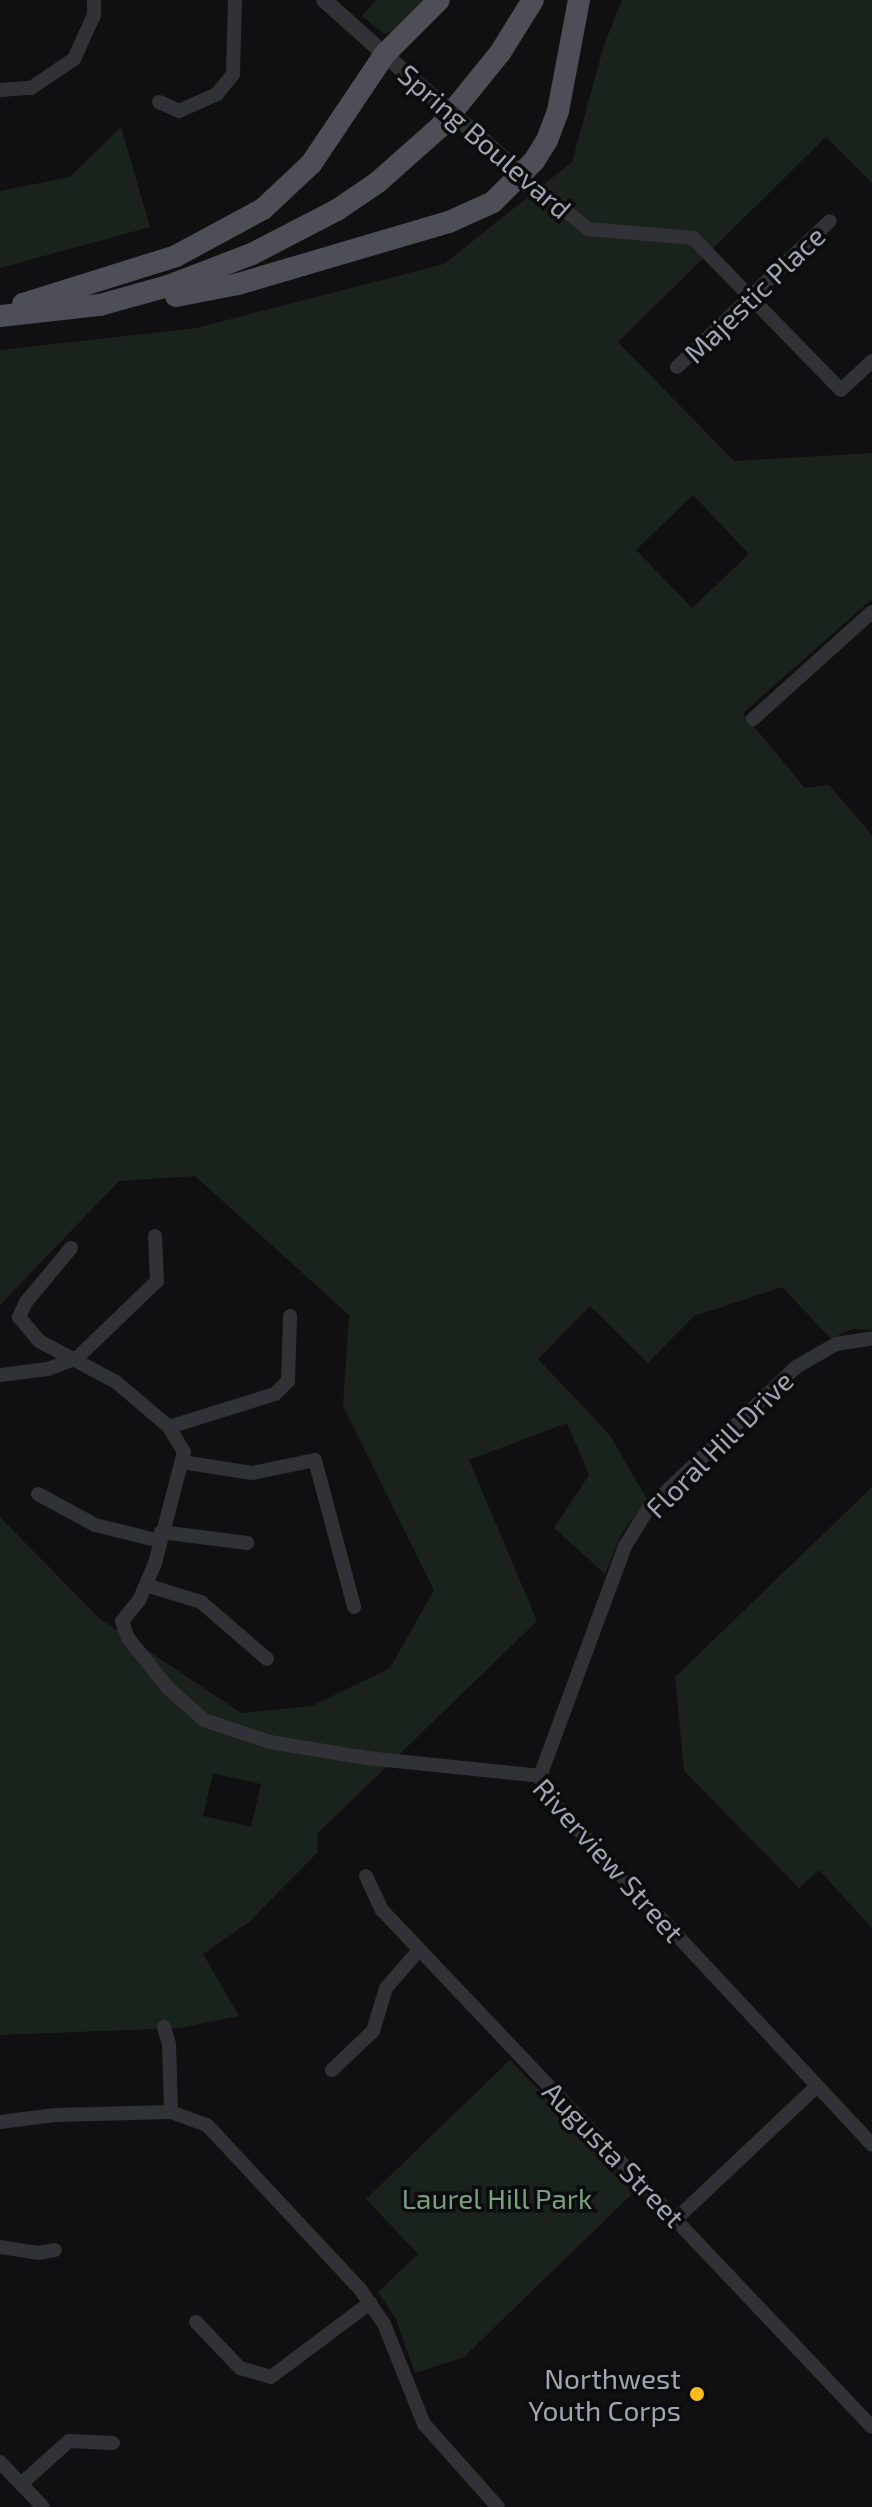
<!DOCTYPE html>
<html>
<head>
<meta charset="utf-8">
<style>
	body { margin:0 }
	#map { position:relative; width:872px; height:2507px; overflow:hidden; background:#101012; font-family:"Exo 2",sans-serif }
	div>[style] { position:absolute }
	.green>* { inset:0; background:#1a221c }
	.minor>* { height:14px; margin:-7px; padding:0 7px; transform-origin:7px; border-radius:7px; background:#313237 }
	.tertiary>* { height:16px; margin:-8px; padding:0 8px; transform-origin:8px; border-radius:8px; background:#313237 }
	.primary>* { height:22px; margin:-11px; padding:0 11px; transform-origin:11px; border-radius:11px; background:#4d4e57 }
	.tertiary-bridge>* { height:16px; margin:-8px; padding:0 8px; transform-origin:8px; border-radius:8px; background:#313237 }
	.dots>* { width:22px; height:22px; translate:-50% -50%; box-sizing:border-box; border:4px solid #0c0b0d; border-radius:50% }
	span { translate:-50% -50%; white-space:nowrap; text-align:center; line-height:1.15; -webkit-text-stroke:7px #0c0b0d; paint-order:stroke }
	.street-label { font-size:28px; color:#a0a5b4 }
	.park-label { font-size:28px; color:#75a27a }
	.poi-label { font-size:28px; color:#a0a5b4 }
	.right { translate:-100% -50%; text-align:right }
</style>
</head>
<body>
<div id="map">
	<div class="green">
		<i style="clip-path:polygon(376px 0,427px 0,398px 29px,384px 34px,362px 16px)"></i>
		<i style="clip-path:polygon(evenodd,622px 0,872px 0,872px 183px,826px 137px,618px 342px,734px 461px,872px 453px,872px 599px,743px 713px,805px 788px,829px 785px,872px 835px,872px 1330px,852px 1329px,831px 1339px,782px 1287px,694px 1316px,648px 1363px,590px 1306px,538px 1359px,609px 1434px,647px 1499px,622px 1533px,605px 1574px,554px 1528px,589px 1475px,567px 1423px,469px 1460px,537px 1621px,317px 1834px,318px 1852px,249px 1922px,203px 1954px,239px 2016px,180px 2028px,0 2035px,0 1517px,99px 1618px,241px 1713px,312px 1706px,390px 1668px,434px 1590px,343px 1406px,349px 1315px,195px 1176px,119px 1181px,0 1305px,0 350px,196px 328px,444px 264px,572px 162px,604px 45px,622px 0,693px 495px,749px 554px,692px 608px,636px 550px,693px 495px,622px 0,213px 1773px,261px 1784px,251px 1827px,203px 1816px,213px 1773px)"></i>
		<i style="clip-path:polygon(121px 127px,150px 227px,0 268px,0 191px,70px 177px)"></i>
		<i style="clip-path:polygon(872px 1487px,872px 1928px,819px 1870px,799px 1888px,684px 1771px,675px 1677px)"></i>
		<i style="clip-path:polygon(510px 2060px,636px 2190px,464px 2357px,415px 2373px,396px 2319px,378px 2292px,418px 2254px,366px 2199px)"></i>
	</div>
	<div class="minor">
		<i style="left:0;top:90px;width:31px;rotate:-4deg"></i>
		<i style="left:31px;top:88px;width:52px;rotate:-34deg"></i>
		<i style="left:74px;top:59px;width:48px;rotate:-65.6deg"></i>
		<i style="left:94px;top:15px;width:15px;rotate:-90deg"></i>
		<i style="left:159px;top:102px;width:22px;rotate:24deg"></i>
		<i style="left:179px;top:111px;width:42px;rotate:-24.1deg"></i>
		<i style="left:217px;top:94px;width:26px;rotate:-51deg"></i>
		<i style="left:233px;top:74px;width:74px;rotate:-88.5deg"></i>
		<i style="left:522px;top:175px;width:85px;rotate:39.3deg"></i>
		<i style="left:588px;top:229px;width:105px;rotate:4.9deg"></i>
		<i style="left:693px;top:238px;width:212px;rotate:45.8deg"></i>
		<i style="left:841px;top:390px;width:42px;rotate:-43.1deg"></i>
		<i style="left:677px;top:367px;width:211px;rotate:-43.7deg"></i>
		<i style="left:753px;top:719px;width:160px;rotate:-42deg"></i>
		<i style="left:71px;top:1248px;width:70px;rotate:129.8deg"></i>
		<i style="left:26px;top:1302px;width:17px;rotate:115deg"></i>
		<i style="left:19px;top:1317px;width:31px;rotate:50deg"></i>
		<i style="left:39px;top:1341px;width:87px;rotate:28deg"></i>
		<i style="left:116px;top:1382px;width:70px;rotate:40.3deg"></i>
		<i style="left:169px;top:1427px;width:29px;rotate:59deg"></i>
		<i style="left:184px;top:1452px;width:115px;rotate:104.6deg"></i>
		<i style="left:155px;top:1563px;width:39px;rotate:113deg"></i>
		<i style="left:140px;top:1599px;width:28px;rotate:129deg"></i>
		<i style="left:122px;top:1621px;width:18px;rotate:71deg"></i>
		<i style="left:128px;top:1638px;width:64px;rotate:51.3deg"></i>
		<i style="left:168px;top:1688px;width:48px;rotate:41.6deg"></i>
		<i style="left:204px;top:1720px;width:70px;rotate:18.4deg"></i>
		<i style="left:270px;top:1742px;width:98px;rotate:9.4deg"></i>
		<i style="left:367px;top:1758px;width:174px;rotate:5.9deg"></i>
		<i style="left:540px;top:1776px;width:21px;rotate:71deg"></i>
		<i style="left:547px;top:1796px;width:477px;rotate:47deg"></i>
		<i style="left:0;top:1375px;width:48px;rotate:-7.1deg"></i>
		<i style="left:48px;top:1369px;width:31px;rotate:-21deg"></i>
		<i style="left:77px;top:1358px;width:111px;rotate:-43.9deg"></i>
		<i style="left:157px;top:1281px;width:45px;rotate:-92.5deg"></i>
		<i style="left:169px;top:1427px;width:111px;rotate:-17.3deg"></i>
		<i style="left:275px;top:1394px;width:18px;rotate:-45deg"></i>
		<i style="left:288px;top:1381px;width:65px;rotate:-88.2deg"></i>
		<i style="left:182px;top:1462px;width:71px;rotate:8.9deg"></i>
		<i style="left:252px;top:1473px;width:64px;rotate:-11.7deg"></i>
		<i style="left:315px;top:1460px;width:152px;rotate:75.1deg"></i>
		<i style="left:38px;top:1494px;width:65px;rotate:28.5deg"></i>
		<i style="left:95px;top:1525px;width:67px;rotate:13.8deg"></i>
		<i style="left:161px;top:1532px;width:87px;rotate:7.3deg"></i>
		<i style="left:146px;top:1585px;width:58px;rotate:17.2deg"></i>
		<i style="left:201px;top:1602px;width:87px;rotate:40.8deg"></i>
		<i style="left:540px;top:1776px;width:245px;rotate:-69.7deg"></i>
		<i style="left:625px;top:1546px;width:44px;rotate:-58.1deg"></i>
		<i style="left:648px;top:1509px;width:205px;rotate:-43.8deg"></i>
		<i style="left:796px;top:1367px;width:46px;rotate:-29.9deg"></i>
		<i style="left:836px;top:1344px;width:36px;rotate:-9deg"></i>
		<i style="left:366px;top:1876px;width:38px;rotate:65deg"></i>
		<i style="left:382px;top:1910px;width:712px;rotate:46.54deg"></i>
		<i style="left:164px;top:2027px;width:18px;rotate:74deg"></i>
		<i style="left:169px;top:2044px;width:68px;rotate:88.3deg"></i>
		<i style="left:332px;top:2070px;width:57px;rotate:-43.6deg"></i>
		<i style="left:373px;top:2031px;width:45px;rotate:-73.2deg"></i>
		<i style="left:386px;top:1988px;width:50px;rotate:-49deg"></i>
		<i style="left:0;top:2122px;width:55px;rotate:-7.3deg"></i>
		<i style="left:55px;top:2115px;width:116px;rotate:-1.5deg"></i>
		<i style="left:171px;top:2112px;width:38px;rotate:20deg"></i>
		<i style="left:207px;top:2125px;width:224px;rotate:47deg"></i>
		<i style="left:360px;top:2289px;width:42px;rotate:55.6deg"></i>
		<i style="left:384px;top:2324px;width:108px;rotate:68.2deg"></i>
		<i style="left:424px;top:2424px;width:111px;rotate:48.3deg"></i>
		<i style="left:676px;top:2219px;width:194px;rotate:-43.3deg"></i>
		<i style="left:0;top:2247px;width:38px;rotate:9deg"></i>
		<i style="left:38px;top:2253px;width:17px;rotate:-10deg"></i>
		<i style="left:196px;top:2322px;width:64px;rotate:46.3deg"></i>
		<i style="left:240px;top:2368px;width:32px;rotate:16deg"></i>
		<i style="left:271px;top:2377px;width:124px;rotate:-36.8deg"></i>
		<i style="left:0;top:2462px;width:62px;rotate:46.3deg"></i>
		<i style="left:21px;top:2484px;width:64px;rotate:-41.9deg"></i>
		<i style="left:69px;top:2441px;width:44px;rotate:2.6deg"></i>
	</div>
	<div class="tertiary">
		<i style="left:324px;top:0;width:115px;rotate:41.8deg"></i>
		<i style="left:485px;top:142px;width:50px;rotate:41.7deg"></i>
	</div>
	<div class="primary">
		<i style="left:176px;top:296px;width:63px;rotate:-11deg"></i>
		<i style="left:238px;top:284px;width:220px;rotate:-16.4deg"></i>
		<i style="left:449px;top:222px;width:48px;rotate:-24.4deg"></i>
		<i style="left:493px;top:202px;width:58px;rotate:-45deg"></i>
		<i style="left:534px;top:161px;width:25px;rotate:-58deg"></i>
		<i style="left:547px;top:140px;width:31px;rotate:-69deg"></i>
		<i style="left:558px;top:111px;width:113px;rotate:-79.3deg"></i>
		<i style="left:23px;top:304px;width:160px;rotate:-17.4deg"></i>
		<i style="left:176px;top:256px;width:99px;rotate:-28.4deg"></i>
		<i style="left:263px;top:209px;width:66px;rotate:-43.2deg"></i>
		<i style="left:311px;top:164px;width:133px;rotate:-56.1deg"></i>
		<i style="left:385px;top:54px;width:76px;rotate:-45deg"></i>
		<i style="left:0;top:316px;width:101px;rotate:-6.3deg"></i>
		<i style="left:100px;top:305px;width:71px;rotate:-15.6deg"></i>
		<i style="left:168px;top:286px;width:90px;rotate:-20.9deg"></i>
		<i style="left:252px;top:254px;width:96px;rotate:-27.4deg"></i>
		<i style="left:337px;top:210px;width:50px;rotate:-34.3deg"></i>
		<i style="left:378px;top:182px;width:83px;rotate:-41.6deg"></i>
		<i style="left:440px;top:127px;width:95px;rotate:-51deg"></i>
		<i style="left:500px;top:53px;width:62px;rotate:-58.1deg"></i>
	</div>
	<div class="tertiary-bridge">
		<i style="left:410px;top:77px;width:99px;rotate:40.9deg"></i>
	</div>
	<div class="dots">
		<i style="left:697px;top:2394px;background:#ffbd1b"></i>
	</div>
	<div class="street-label">
		<span style="left:485px;top:141px;rotate:41deg">Spring Boulevard</span>
		<span style="left:754px;top:294px;rotate:-44deg">Majestic Place</span>
		<span style="left:719px;top:1444px;rotate:-45deg">Floral Hill Drive</span>
		<span style="left:609px;top:1860px;rotate:48deg">Riverview Street</span>
		<span style="left:614px;top:2154px;rotate:46deg">Augusta Street</span>
	</div>
	<div class="park-label">
		<span style="left:497px;top:2198px">Laurel Hill Park</span>
	</div>
	<div class="poi-label">
		<span class="right" style="left:681px;top:2394px">Northwest<br>Youth Corps</span>
	</div>
</div>
</body>
</html>
